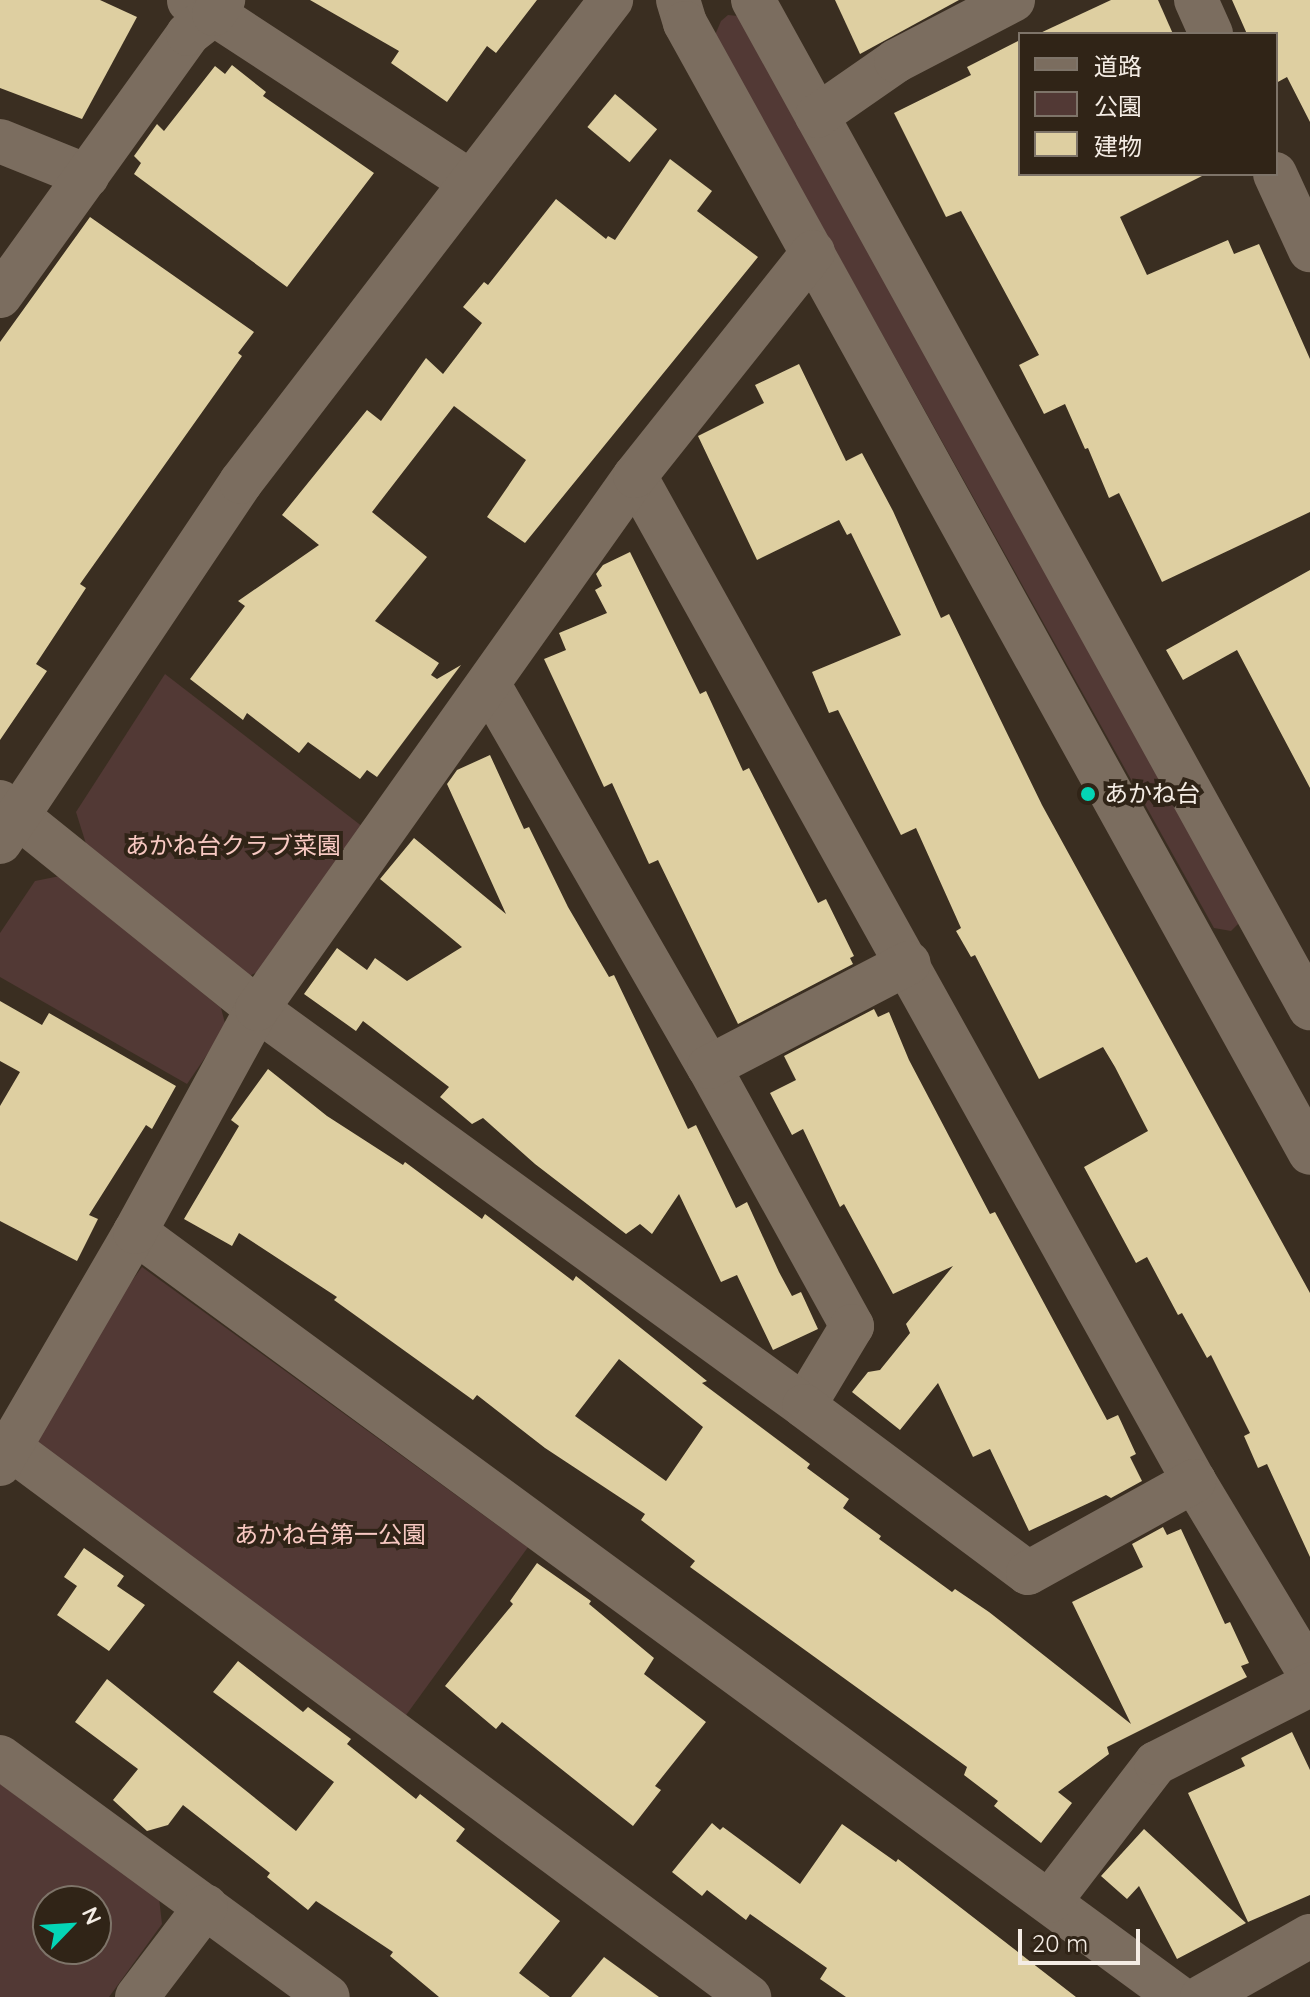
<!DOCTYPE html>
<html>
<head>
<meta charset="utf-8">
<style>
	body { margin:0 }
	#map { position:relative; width:1310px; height:1997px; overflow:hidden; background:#3a2e21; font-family:Quicksand,"Noto Sans JP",sans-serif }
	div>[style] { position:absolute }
	.green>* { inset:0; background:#523935; transform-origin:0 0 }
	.building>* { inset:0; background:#decfa1; transform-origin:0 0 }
	.minor>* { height:44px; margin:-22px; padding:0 22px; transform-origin:22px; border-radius:22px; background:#7b6d5f }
	.dots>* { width:22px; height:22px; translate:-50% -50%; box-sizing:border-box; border:4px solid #302417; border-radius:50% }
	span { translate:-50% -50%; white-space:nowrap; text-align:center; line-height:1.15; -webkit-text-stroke:8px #302417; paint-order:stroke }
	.poi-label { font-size:24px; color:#f4ece4 }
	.left { translate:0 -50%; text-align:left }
	.park-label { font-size:24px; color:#f8c9c2 }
	.legend { position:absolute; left:1018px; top:32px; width:260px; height:144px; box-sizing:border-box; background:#302417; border:2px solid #7e7469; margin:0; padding:10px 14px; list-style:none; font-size:24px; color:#f4ece4 }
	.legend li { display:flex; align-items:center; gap:16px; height:40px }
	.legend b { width:40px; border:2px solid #7e7469 }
	.north { position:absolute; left:32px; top:1885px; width:80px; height:80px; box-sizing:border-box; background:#302417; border:2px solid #7e7469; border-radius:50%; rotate:65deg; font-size:22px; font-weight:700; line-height:32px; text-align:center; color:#f4ece4 }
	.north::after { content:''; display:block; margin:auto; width:28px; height:36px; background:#04d5b6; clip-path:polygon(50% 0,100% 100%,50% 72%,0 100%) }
	.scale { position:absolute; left:1018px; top:1929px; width:122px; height:36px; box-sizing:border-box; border:4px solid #f4ece4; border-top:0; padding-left:10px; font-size:24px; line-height:28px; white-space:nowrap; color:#f4ece4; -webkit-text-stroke:6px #302417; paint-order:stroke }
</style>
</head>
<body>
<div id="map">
	<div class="green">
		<i style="clip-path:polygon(728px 15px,738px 16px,1239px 923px,1231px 931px,1214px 928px,715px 35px,721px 21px)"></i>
		<i style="clip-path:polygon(165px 674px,363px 827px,264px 969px,243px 979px,87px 847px,76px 812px)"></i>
		<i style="clip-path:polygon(60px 876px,221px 1008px,226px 1027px,187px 1084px,0 977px,0 933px,35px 881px)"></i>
		<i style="left:142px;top:1267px;width:477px;height:209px;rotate:36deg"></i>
		<i style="clip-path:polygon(evenodd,0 1784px,159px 1898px,162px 1924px,109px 1997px,0 1997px,0 1784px,48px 1901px,96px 1901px,96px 1949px,48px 1949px,48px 1901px)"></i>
	</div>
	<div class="building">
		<i style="clip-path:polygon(0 0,100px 0,137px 17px,82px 119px,0 88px)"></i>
		<i style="clip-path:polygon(310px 0,537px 0,496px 53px,487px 46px,447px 102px,391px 63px,399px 51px)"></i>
		<i style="clip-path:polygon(835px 0,959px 0,860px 54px)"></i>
		<i style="clip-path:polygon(1111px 0,1158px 0,1173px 34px,1038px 34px)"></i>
		<i style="clip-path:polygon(1232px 0,1310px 0,1310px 122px,1287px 77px,1276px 83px,1276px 34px,1247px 34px)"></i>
		<i style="clip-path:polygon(1020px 40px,1020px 174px,1206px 174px,1120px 217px,1147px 275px,1228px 240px,1234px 254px,1259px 244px,1310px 359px,1310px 512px,1162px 582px,1119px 493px,1109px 498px,1088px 448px,1085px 449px,1065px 404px,1044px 414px,1019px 365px,1039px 355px,961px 211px,946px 217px,894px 113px,971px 75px,967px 67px)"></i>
		<i style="clip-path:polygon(232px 65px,266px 92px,263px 96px,374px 173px,287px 287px,134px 174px,141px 163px,134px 156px,157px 124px,164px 131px,215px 66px,225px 74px)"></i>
		<i style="left:615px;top:94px;width:55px;height:43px;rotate:40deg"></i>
		<i style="clip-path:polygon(670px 159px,712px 191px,697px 211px,758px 257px,525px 543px,487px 517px,526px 460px,454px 406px,372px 512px,427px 557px,375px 621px,439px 663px,431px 675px,437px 679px,461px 665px,377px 777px,367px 770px,360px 779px,308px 742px,299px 753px,247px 713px,243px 720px,190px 679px,245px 606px,238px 601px,319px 545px,282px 515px,367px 410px,381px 421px,426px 358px,443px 374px,482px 323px,463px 307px,484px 282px,488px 285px,556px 199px,606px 239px,608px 236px,615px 240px)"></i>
		<i style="clip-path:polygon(90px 217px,254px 332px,238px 353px,242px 356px,80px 584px,86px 588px,36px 664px,47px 671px,0 740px,0 342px)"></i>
		<i style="clip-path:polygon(799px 364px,846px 461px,862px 453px,893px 511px,941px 618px,949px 614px,1042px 805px,1310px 1293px,1310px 1557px,1267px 1464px,1258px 1468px,1244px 1436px,1250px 1433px,1211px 1355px,1207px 1358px,1182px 1313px,1178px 1315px,1147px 1257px,1136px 1263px,1084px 1167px,1148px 1131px,1115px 1067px,1103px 1047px,1039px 1079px,975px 955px,971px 957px,956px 931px,961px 928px,916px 828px,901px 835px,838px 710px,829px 713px,812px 672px,901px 635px,851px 533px,847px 535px,839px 520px,757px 560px,698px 436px,764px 403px,755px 385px)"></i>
		<i style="clip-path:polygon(630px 552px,700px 694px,706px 691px,743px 771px,749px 768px,818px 903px,826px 899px,854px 956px,850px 958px,853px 964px,738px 1024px,658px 860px,649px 864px,612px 783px,604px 787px,544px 659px,566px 650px,559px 633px,607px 613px,595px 590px,602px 586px,596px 574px,603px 565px)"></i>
		<i style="clip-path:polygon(1310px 570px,1310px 788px,1237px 650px,1183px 680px,1166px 650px)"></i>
		<i style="clip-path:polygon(490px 755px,524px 829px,529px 827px,568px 907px,609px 977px,614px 975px,688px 1129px,696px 1125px,736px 1208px,747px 1202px,779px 1272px,792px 1296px,801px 1292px,818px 1329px,773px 1350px,737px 1275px,721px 1282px,679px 1194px,652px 1234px,640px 1224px,626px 1234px,535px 1164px,483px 1118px,472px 1124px,440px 1097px,449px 1087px,363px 1021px,356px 1031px,304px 994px,337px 948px,367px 970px,375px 958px,407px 981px,462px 947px,380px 879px,414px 838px,506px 914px,447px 784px,457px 770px)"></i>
		<i style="clip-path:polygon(0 1001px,42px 1025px,49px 1013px,176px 1086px,152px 1129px,146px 1125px,89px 1215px,98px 1219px,77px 1261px,0 1221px,0 1106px,20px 1072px,0 1061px)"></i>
		<i style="clip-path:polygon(874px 1009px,878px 1017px,889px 1012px,909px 1060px,990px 1214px,995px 1212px,1107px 1420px,1118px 1415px,1136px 1454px,1130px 1457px,1142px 1481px,1111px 1498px,1106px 1495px,1029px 1531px,990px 1449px,973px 1457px,938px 1383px,900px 1430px,852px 1392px,868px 1372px,880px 1370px,910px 1333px,906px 1324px,953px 1266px,893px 1294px,844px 1204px,840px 1207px,803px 1129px,792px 1135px,770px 1093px,796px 1080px,784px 1056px)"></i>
		<i style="clip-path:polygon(evenodd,268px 1069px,327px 1116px,403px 1165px,405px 1162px,482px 1219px,485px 1214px,573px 1281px,576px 1276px,707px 1381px,702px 1383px,810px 1464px,807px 1468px,849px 1499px,843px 1508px,881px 1536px,879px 1539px,952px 1592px,955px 1589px,989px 1612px,1131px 1724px,1072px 1602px,1143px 1567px,1132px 1544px,1163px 1527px,1167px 1535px,1181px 1529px,1225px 1624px,1230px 1622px,1249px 1663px,1241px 1666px,1247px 1677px,1107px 1747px,1109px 1754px,1058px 1792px,1072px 1803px,1041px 1843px,994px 1806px,998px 1801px,964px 1775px,967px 1767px,690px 1567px,695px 1561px,641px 1520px,645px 1514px,545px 1448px,477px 1395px,473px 1400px,334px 1300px,337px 1297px,239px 1233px,232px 1246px,184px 1219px,239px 1126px,231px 1120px,268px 1069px,619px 1359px,703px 1427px,666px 1481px,575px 1416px,619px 1359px)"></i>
		<i style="clip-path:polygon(84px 1548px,124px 1576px,117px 1586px,145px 1605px,109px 1651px,57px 1615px,77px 1586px,64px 1577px)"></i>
		<i style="clip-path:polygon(537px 1563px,591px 1601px,589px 1604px,654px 1658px,644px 1674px,706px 1722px,655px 1786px,661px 1790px,633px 1826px,502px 1722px,496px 1729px,445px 1686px,513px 1604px,510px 1601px)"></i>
		<i style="clip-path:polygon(238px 1661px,303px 1712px,308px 1707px,351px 1739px,347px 1744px,416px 1799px,420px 1794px,465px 1829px,456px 1841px,560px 1921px,519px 1973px,550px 1997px,439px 1997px,390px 1956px,393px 1952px,316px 1901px,308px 1910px,267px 1877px,270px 1873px,183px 1805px,168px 1825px,147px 1831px,113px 1800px,138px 1769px,75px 1722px,107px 1679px,296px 1831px,334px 1782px,213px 1692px)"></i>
		<i style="clip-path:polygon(1292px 1732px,1310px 1770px,1310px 1895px,1248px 1922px,1188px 1793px,1245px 1766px,1241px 1758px)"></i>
		<i style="clip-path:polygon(712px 1823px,720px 1830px,723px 1827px,800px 1884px,842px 1824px,896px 1862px,898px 1859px,1076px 1997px,846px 1997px,820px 1979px,827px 1968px,750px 1914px,746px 1920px,707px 1890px,702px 1896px,672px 1872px)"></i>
		<i style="clip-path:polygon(1144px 1829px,1246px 1923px,1177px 1959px,1139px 1886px,1127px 1899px,1101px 1876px)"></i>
		<i style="clip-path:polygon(604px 1957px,659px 1997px,571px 1997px)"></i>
	</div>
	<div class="minor">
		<i style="left:678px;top:0;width:24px;rotate:73deg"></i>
		<i style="left:685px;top:23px;width:1291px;rotate:61.05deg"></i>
		<i style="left:753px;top:0;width:1152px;rotate:61.08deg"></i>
		<i style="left:1196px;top:0;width:37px;rotate:66deg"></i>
		<i style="left:189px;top:1px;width:28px;rotate:27deg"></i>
		<i style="left:214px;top:14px;width:305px;rotate:33.2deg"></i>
		<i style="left:817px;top:116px;width:96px;rotate:-34.8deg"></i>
		<i style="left:896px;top:61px;width:132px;rotate:-27.5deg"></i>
		<i style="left:0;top:141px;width:94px;rotate:21.9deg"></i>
		<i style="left:1275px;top:174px;width:84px;rotate:65.3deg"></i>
		<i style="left:0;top:296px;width:322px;rotate:-54.3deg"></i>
		<i style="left:188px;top:34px;width:33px;rotate:-38deg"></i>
		<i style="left:214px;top:14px;width:17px;rotate:-57deg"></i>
		<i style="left:635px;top:476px;width:1150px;rotate:60.92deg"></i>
		<i style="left:1194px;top:1481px;width:225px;rotate:59deg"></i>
		<i style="left:489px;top:685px;width:441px;rotate:60.1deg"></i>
		<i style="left:709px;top:1067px;width:296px;rotate:61.1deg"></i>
		<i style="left:852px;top:1326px;width:93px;rotate:121deg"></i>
		<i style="left:0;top:802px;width:330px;rotate:38.8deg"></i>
		<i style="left:257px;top:1009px;width:676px;rotate:35.97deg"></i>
		<i style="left:804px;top:1406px;width:279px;rotate:36.7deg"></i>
		<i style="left:1028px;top:1573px;width:190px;rotate:-29deg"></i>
		<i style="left:0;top:842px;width:433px;rotate:-56.2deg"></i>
		<i style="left:241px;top:482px;width:608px;rotate:-52.49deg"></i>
		<i style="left:709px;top:1067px;width:225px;rotate:-27.5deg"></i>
		<i style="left:135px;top:1232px;width:1293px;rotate:36.26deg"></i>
		<i style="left:10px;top:1448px;width:921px;rotate:36.61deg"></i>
		<i style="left:0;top:1464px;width:268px;rotate:-59.8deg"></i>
		<i style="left:135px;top:1232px;width:254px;rotate:-61.3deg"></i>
		<i style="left:257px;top:1009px;width:653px;rotate:-54.66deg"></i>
		<i style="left:635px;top:476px;width:286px;rotate:-51.5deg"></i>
		<i style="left:0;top:1757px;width:406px;rotate:36.2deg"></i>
		<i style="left:1050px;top:1901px;width:174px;rotate:-52.5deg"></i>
		<i style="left:1156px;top:1763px;width:173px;rotate:-26.9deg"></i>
		<i style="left:137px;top:1997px;width:114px;rotate:-52.8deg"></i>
		<i style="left:1202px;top:1997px;width:124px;rotate:-29.5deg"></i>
	</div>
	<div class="dots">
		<i style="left:1088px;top:794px;background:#04d5b6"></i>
	</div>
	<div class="poi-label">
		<span class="left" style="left:1104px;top:794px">あかね台</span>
	</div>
	<div class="park-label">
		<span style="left:233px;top:846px">あかね台クラブ菜園</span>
		<span style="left:330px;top:1535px">あかね台第一公園</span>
	</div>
	<ul class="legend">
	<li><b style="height:10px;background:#7b6d5f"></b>道路</li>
	<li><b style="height:22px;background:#523935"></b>公園</li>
	<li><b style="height:22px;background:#decfa1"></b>建物</li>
	</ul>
	<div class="north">N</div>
	<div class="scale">20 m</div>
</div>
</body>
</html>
